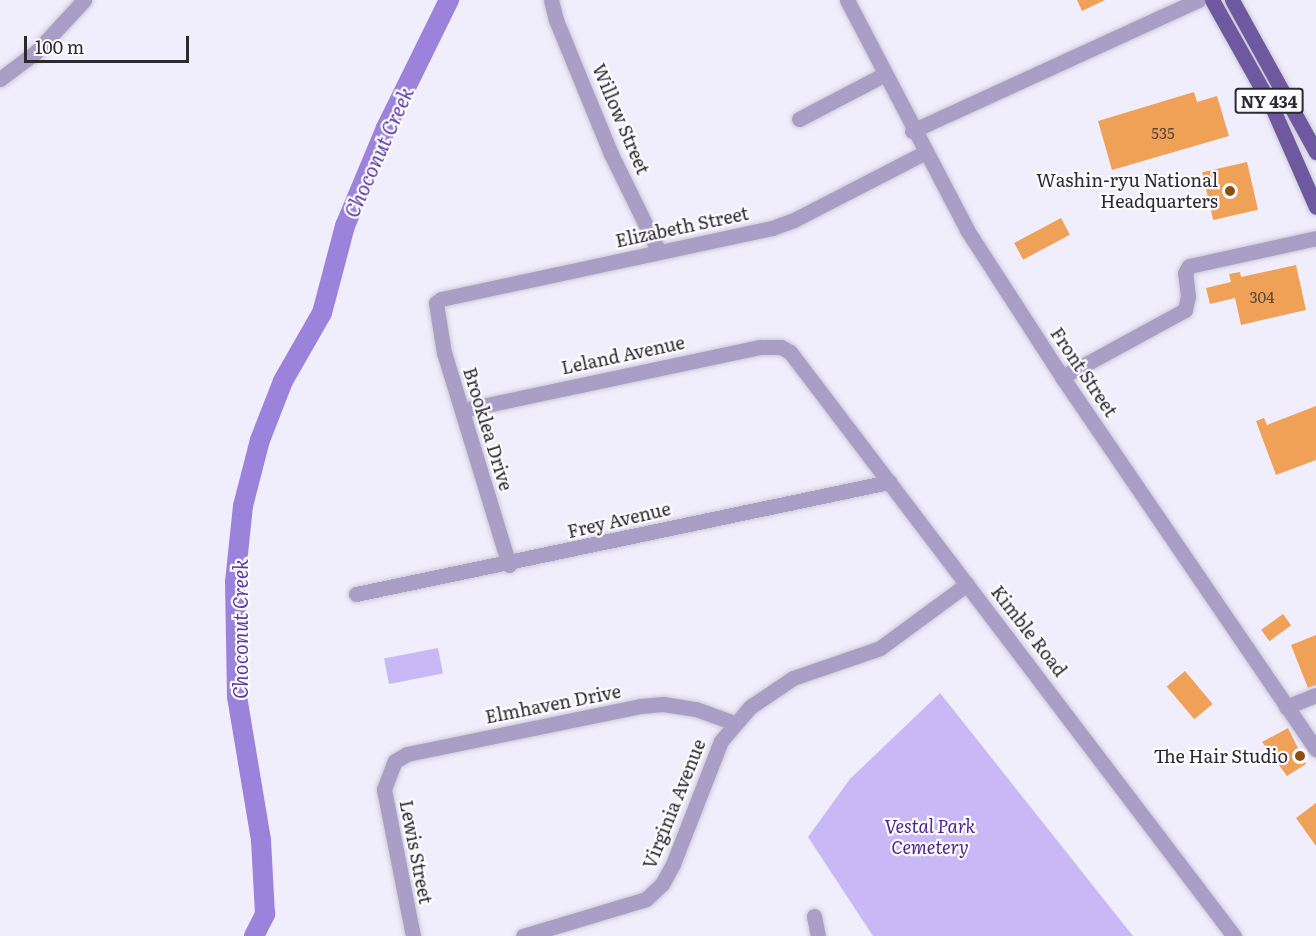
<!DOCTYPE html>
<html>
<head>
<meta charset="utf-8">
<style>
	body { margin:0 }
	#map { position:relative; width:1316px; height:936px; overflow:hidden; background:#f0edfc; font-family:Literata,serif }
	div>[style] { position:absolute }
	.green>* { inset:0; background:#c8b8f6; transform-origin:0 0 }
	.river>* { height:20px; margin:-10px; padding:0 10px; transform-origin:10px; border-radius:10px; background:#9b82da }
	.building>* { inset:0; background:#f0a158; transform-origin:0 0 }
	.roads { filter:drop-shadow(0 0 2px #cdcad7) drop-shadow(0 0 2px #cdcad7) }
	.minor>* { height:15px; margin:-7.5px; padding:0 7.5px; transform-origin:7.5px; border-radius:7.5px; background:#a89ec6 }
	.major>* { height:15px; margin:-7.5px; padding:0 7.5px; transform-origin:7.5px; border-radius:7.5px; background:#6e59a0 }
	.dots>* { width:16px; height:16px; translate:-50% -50%; box-sizing:border-box; border:3px solid #fcfcff; border-radius:50% }
	span { translate:-50% -50%; white-space:nowrap; text-align:center; line-height:1.15; -webkit-text-stroke:4.5px #fcfcff; paint-order:stroke }
	.number-label { font-size:15px; color:#5c483a }
	.number-label span { -webkit-text-stroke-width:0 }
	.shield-label span { padding:2px 4px; background:#fcfcff; border:2px solid; border-radius:4px; -webkit-text-stroke-width:0 }
	.shield-label { font-size:16px; color:#2b2a30; font-weight:700 }
	.street-label { font-size:18px; color:#2b2a30 }
	.poi-label { font-size:18px; color:#2b2a30 }
	.right { translate:-100% -50%; text-align:right }
	.park-label { font-size:18px; color:#4d258c; font-style:italic }
	.water-label { font-size:20px; color:#5d389f; font-style:italic }
	.scale { position:absolute; left:24px; top:36px; width:165px; height:27px; box-sizing:border-box; border:3px solid #2b2a30; border-top:0; padding-left:8px; font-size:18px; line-height:21px; white-space:nowrap; color:#2b2a30; -webkit-text-stroke:4px #fcfcff; paint-order:stroke }
</style>
</head>
<body>
<div id="map">
	<div class="green">
		<i style="left:438px;top:648px;width:26px;height:55px;rotate:79deg"></i>
		<i style="clip-path:polygon(940px 693px,1133px 936px,873px 936px,808px 837px,850px 779px)"></i>
	</div>
	<div class="river">
		<i style="left:254px;top:936px;width:25px;rotate:-63deg"></i>
		<i style="left:265px;top:914px;width:74px;rotate:-93.1deg"></i>
		<i style="left:261px;top:840px;width:146px;rotate:-99.5deg"></i>
		<i style="left:237px;top:696px;width:114px;rotate:-91deg"></i>
		<i style="left:235px;top:582px;width:76px;rotate:-84deg"></i>
		<i style="left:243px;top:506px;width:68px;rotate:-75.6deg"></i>
		<i style="left:260px;top:440px;width:63px;rotate:-68.7deg"></i>
		<i style="left:283px;top:381px;width:78px;rotate:-60.2deg"></i>
		<i style="left:322px;top:313px;width:90px;rotate:-75.2deg"></i>
		<i style="left:345px;top:226px;width:106px;rotate:-67.3deg"></i>
		<i style="left:386px;top:128px;width:143px;rotate:-63.8deg"></i>
	</div>
	<div class="building">
		<i style="clip-path:polygon(1077px 0,1105px 0,1082px 11px)"></i>
		<i style="clip-path:polygon(1194px 92px,1197px 102px,1217px 96px,1229px 136px,1112px 170px,1098px 121px)"></i>
		<i style="left:1247px;top:162px;width:49px;height:46px;rotate:77deg"></i>
		<i style="left:1061px;top:218px;width:19px;height:53px;rotate:62deg"></i>
		<i style="clip-path:polygon(1296px 265px,1306px 310px,1241px 325px,1235px 298px,1210px 304px,1206px 288px,1231px 282px,1229px 274px,1240px 272px,1241px 277px)"></i>
		<i style="clip-path:polygon(1316px 406px,1316px 460px,1276px 475px,1256px 421px,1264px 418px,1267px 425px)"></i>
		<i style="left:1283px;top:614px;width:14px;height:27px;rotate:54deg"></i>
		<i style="clip-path:polygon(1316px 635px,1316px 685px,1308px 688px,1291px 645px)"></i>
		<i style="left:1185px;top:671px;width:43px;height:24px;rotate:50deg"></i>
		<i style="clip-path:polygon(1288px 728px,1306px 764px,1287px 776px,1262px 742px)"></i>
		<i style="clip-path:polygon(1316px 803px,1316px 846px,1296px 818px)"></i>
	</div>
	<div class="roads">
		<div class="minor">
			<i style="left:551px;top:0;width:21px;rotate:76deg"></i>
			<i style="left:556px;top:20px;width:145px;rotate:67.7deg"></i>
			<i style="left:611px;top:154px;width:109px;rotate:63.9deg"></i>
			<i style="left:847px;top:0;width:259px;rotate:62.4deg"></i>
			<i style="left:967px;top:230px;width:175px;rotate:57.1deg"></i>
			<i style="left:1062px;top:377px;width:451px;rotate:55.7deg"></i>
			<i style="left:0;top:79px;width:45px;rotate:-36.9deg"></i>
			<i style="left:36px;top:52px;width:71px;rotate:-47.3deg"></i>
			<i style="left:799px;top:119px;width:95px;rotate:-27.6deg"></i>
			<i style="left:912px;top:131px;width:315px;rotate:-24.6deg"></i>
			<i style="left:1062px;top:377px;width:140px;rotate:-28.6deg"></i>
			<i style="left:1185px;top:310px;width:14px;rotate:-78deg"></i>
			<i style="left:1188px;top:296px;width:23px;rotate:-97deg"></i>
			<i style="left:1185px;top:273px;width:8px;rotate:-60deg"></i>
			<i style="left:1189px;top:266px;width:130px;rotate:-12.4deg"></i>
			<i style="left:463px;top:410px;width:304px;rotate:-12deg"></i>
			<i style="left:760px;top:347px;width:21px"></i>
			<i style="left:781px;top:347px;width:10px;rotate:29deg"></i>
			<i style="left:790px;top:352px;width:734px;rotate:52.76deg"></i>
			<i style="left:509px;top:565px;width:222px;rotate:-107deg"></i>
			<i style="left:444px;top:353px;width:51px;rotate:-99.1deg"></i>
			<i style="left:436px;top:303px;width:6px;rotate:-39deg"></i>
			<i style="left:441px;top:299px;width:339px;rotate:-12.1deg"></i>
			<i style="left:772px;top:228px;width:23px;rotate:-20deg"></i>
			<i style="left:794px;top:220px;width:146px;rotate:-27.3deg"></i>
			<i style="left:356px;top:594px;width:545px;rotate:-11.87deg"></i>
			<i style="left:1286px;top:707px;width:32px;rotate:-22deg"></i>
			<i style="left:814px;top:916px;width:20px;rotate:79deg"></i>
			<i style="left:413px;top:936px;width:150px;rotate:-101.2deg"></i>
			<i style="left:384px;top:789px;width:30px;rotate:-69deg"></i>
			<i style="left:395px;top:761px;width:14px;rotate:-30deg"></i>
			<i style="left:407px;top:754px;width:239px;rotate:-11.6deg"></i>
			<i style="left:641px;top:706px;width:22px;rotate:-5deg"></i>
			<i style="left:663px;top:704px;width:33px;rotate:9deg"></i>
			<i style="left:696px;top:709px;width:40px;rotate:20.2deg"></i>
			<i style="left:523px;top:936px;width:128px;rotate:-16.7deg"></i>
			<i style="left:646px;top:899px;width:22px;rotate:-43deg"></i>
			<i style="left:662px;top:884px;width:23px;rotate:-61deg"></i>
			<i style="left:673px;top:864px;width:132px;rotate:-68.7deg"></i>
			<i style="left:721px;top:741px;width:45px;rotate:-49.5deg"></i>
			<i style="left:750px;top:707px;width:52px;rotate:-34deg"></i>
			<i style="left:793px;top:678px;width:92px;rotate:-19deg"></i>
			<i style="left:880px;top:648px;width:108px;rotate:-36.3deg"></i>
		</div>
		<div class="major">
			<i style="left:1212px;top:0;width:123px;rotate:60.7deg"></i>
			<i style="left:1272px;top:107px;width:109px;rotate:66.3deg"></i>
			<i style="left:1232px;top:0;width:174px;rotate:61.1deg"></i>
		</div>
	</div>
	<div class="dots">
		<i style="left:1230px;top:191px;background:#8b500c"></i>
		<i style="left:1300px;top:756px;background:#8b500c"></i>
	</div>
	<div class="number-label">
		<span style="left:1163px;top:133px">535</span>
		<span style="left:1262px;top:297px">304</span>
	</div>
	<div class="shield-label">
		<span style="left:1269px;top:101px">NY 434</span>
	</div>
	<div class="street-label">
		<span style="left:621px;top:119px;rotate:67deg">Willow Street</span>
		<span style="left:682px;top:227px;rotate:-12deg">Elizabeth Street</span>
		<span style="left:623px;top:355px;rotate:-12deg">Leland Avenue</span>
		<span style="left:1084px;top:372px;rotate:56deg">Front Street</span>
		<span style="left:488px;top:429px;rotate:73deg">Brooklea Drive</span>
		<span style="left:619px;top:520px;rotate:-13deg">Frey Avenue</span>
		<span style="left:1029px;top:631px;rotate:52deg">Kimble Road</span>
		<span style="left:553px;top:704px;rotate:-11deg">Elmhaven Drive</span>
		<span style="left:674px;top:804px;rotate:-68deg">Virginia Avenue</span>
		<span style="left:416px;top:852px;rotate:79deg">Lewis Street</span>
	</div>
	<div class="poi-label">
		<span class="right" style="left:1218px;top:191px">Washin-ryu National<br>Headquarters</span>
		<span class="right" style="left:1288px;top:756px">The Hair Studio</span>
	</div>
	<div class="park-label">
		<span style="left:930px;top:837px">Vestal Park<br>Cemetery</span>
	</div>
	<div class="water-label">
		<span style="left:378px;top:152px;rotate:-66deg">Choconut Creek</span>
		<span style="left:239px;top:629px;rotate:-90deg">Choconut Creek</span>
	</div>
	<div class="scale">100 m</div>
</div>
</body>
</html>
